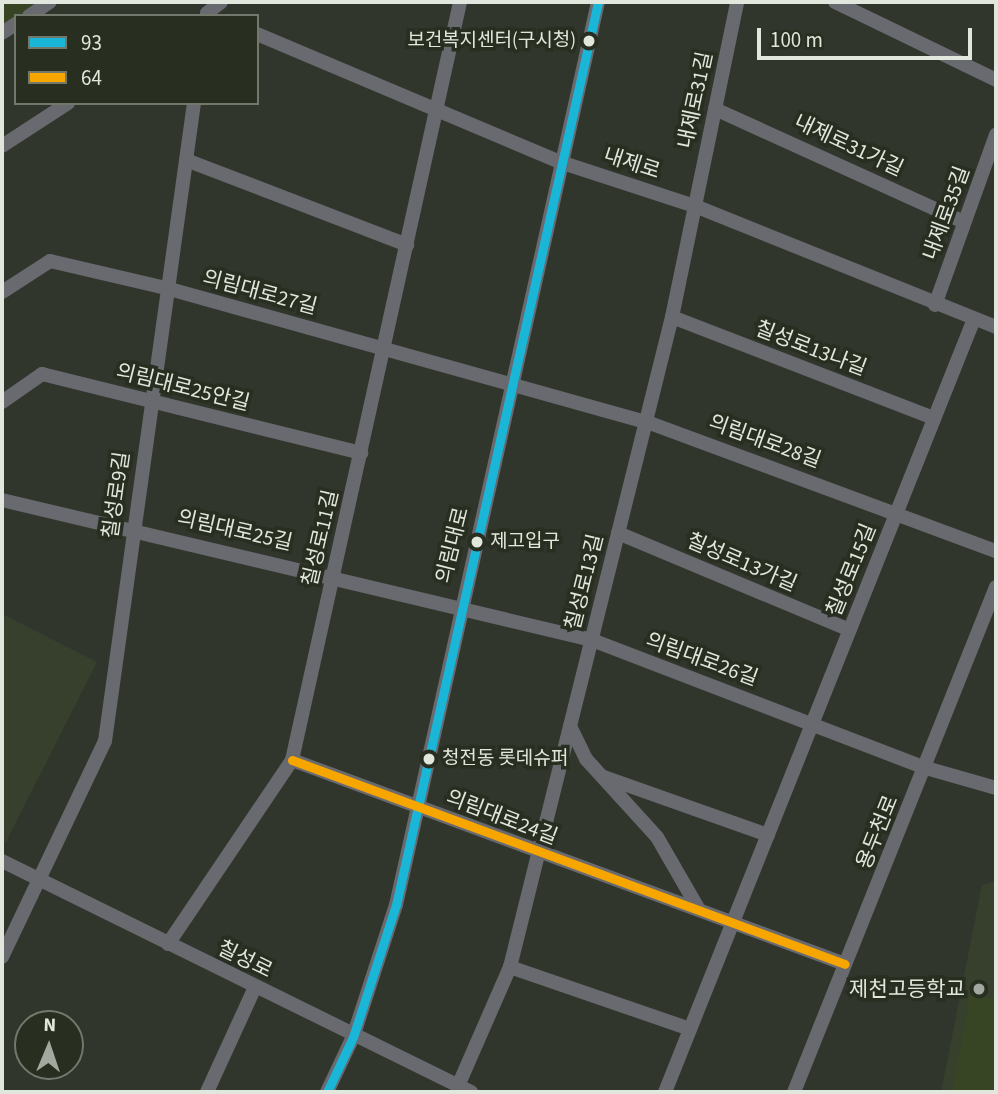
<!DOCTYPE html>
<html>
<head>
<meta charset="utf-8">
<style>
	body { margin:0 }
	#map { position:relative; width:998px; height:1094px; overflow:hidden; background:#31362c; font-family:"Source Sans 3","Noto Sans KR",sans-serif }
	div>[style] { position:absolute }
	.built>* { inset:0; background:#37402c }
	.green>* { inset:0; background:#374524 }
	.minor>* { height:14px; margin:-7px; padding:0 7px; transform-origin:7px; border-radius:7px; background:#696970 }
	.bus-1>* { height:9px; margin:-4.5px; padding:0 4.5px; transform-origin:4.5px; border-radius:4.5px; background:#1ab6d8 }
	.bus-2>* { height:9px; margin:-4.5px; padding:0 4.5px; transform-origin:4.5px; border-radius:4.5px; background:#f7a600 }
	.dots>* { width:19px; height:19px; translate:-50% -50%; box-sizing:border-box; border:4px solid #282e20; border-radius:50% }
	span { translate:-50% -50%; white-space:nowrap; text-align:center; line-height:1.15; -webkit-text-stroke:7px #282e20; paint-order:stroke }
	.bus-label { font-size:19px; color:#e2e7dd }
	.right { translate:-100% -50%; text-align:right }
	.left { translate:0 -50%; text-align:left }
	.street-label { font-size:21px; color:#e2e7dd }
	.poi-label { font-size:21px; color:#e2e7dd }
	.frame { position:absolute; inset:0; border:4px solid #e2e7dd; pointer-events:none }
	.legend { position:absolute; left:14px; top:14px; width:245px; height:91px; box-sizing:border-box; background:#282e20; border:2px solid #72786c; margin:0; padding:9px 12px; list-style:none; font-size:21px; color:#e2e7dd }
	.legend li { display:flex; align-items:center; gap:14px; height:35px }
	.legend b { width:35px; border:2px solid #72786c }
	.north { position:absolute; left:14px; top:1010px; width:70px; height:70px; box-sizing:border-box; background:#282e20; border:2px solid #72786c; border-radius:50%; rotate:2deg; font-size:19px; font-weight:700; line-height:28px; text-align:center; color:#e2e7dd }
	.north::after { content:''; display:block; margin:auto; width:24px; height:32px; background:#a4a99f; clip-path:polygon(50% 0,100% 100%,50% 72%,0 100%) }
	.scale { position:absolute; left:757px; top:28px; width:215px; height:32px; box-sizing:border-box; border:4px solid #e2e7dd; border-top:0; padding-left:9px; font-size:21px; line-height:24px; white-space:nowrap; color:#e2e7dd; -webkit-text-stroke:5px #282e20; paint-order:stroke }
</style>
</head>
<body>
<div id="map">
	<div class="built">
		<i style="clip-path:polygon(2px 614px,97px 662px,6px 842px,2px 840px)"></i>
		<i style="clip-path:polygon(996px 881px,996px 1092px,941px 1092px,982px 885px)"></i>
	</div>
	<div class="green">
		<i style="clip-path:polygon(2px 2px,47px 2px,2px 30px)"></i>
		<i style="clip-path:polygon(970px 996px,996px 998px,996px 1092px,952px 1092px)"></i>
	</div>
	<div class="minor">
		<i style="left:835px;top:2px;width:179px;rotate:25.8deg"></i>
		<i style="left:207px;top:13px;width:18px;rotate:-38deg"></i>
		<i style="left:29px;top:16px;width:25px;rotate:-34deg"></i>
		<i style="left:2px;top:33px;width:17px;rotate:-33deg"></i>
		<i style="left:257px;top:34px;width:329px;rotate:22.9deg"></i>
		<i style="left:560px;top:162px;width:142px;rotate:18.1deg"></i>
		<i style="left:695px;top:206px;width:324px;rotate:21.9deg"></i>
		<i style="left:715px;top:109px;width:273px;rotate:24.4deg"></i>
		<i style="left:2px;top:146px;width:79px;rotate:-33.1deg"></i>
		<i style="left:186px;top:160px;width:237px;rotate:21deg"></i>
		<i style="left:2px;top:292px;width:57px;rotate:-32.9deg"></i>
		<i style="left:50px;top:261px;width:119px;rotate:13.1deg"></i>
		<i style="left:166px;top:288px;width:499px;rotate:15.6deg"></i>
		<i style="left:647px;top:422px;width:372px;rotate:20.3deg"></i>
		<i style="left:935px;top:305px;width:181px;rotate:-70.3deg"></i>
		<i style="left:672px;top:317px;width:281px;rotate:21.1deg"></i>
		<i style="left:2px;top:402px;width:49px;rotate:-35deg"></i>
		<i style="left:42px;top:374px;width:329px;rotate:13.9deg"></i>
		<i style="left:2px;top:500px;width:606px;rotate:13.35deg"></i>
		<i style="left:592px;top:640px;width:358px;rotate:21deg"></i>
		<i style="left:926px;top:768px;width:73px;rotate:15.9deg"></i>
		<i style="left:618px;top:533px;width:251px;rotate:22.7deg"></i>
		<i style="left:570px;top:726px;width:37px;rotate:64deg"></i>
		<i style="left:586px;top:759px;width:105px;rotate:47.7deg"></i>
		<i style="left:657px;top:837px;width:82px;rotate:60deg"></i>
		<i style="left:292px;top:760px;width:589px;rotate:20.25deg"></i>
		<i style="left:604px;top:777px;width:174px;rotate:19.5deg"></i>
		<i style="left:2px;top:861px;width:523px;rotate:26.22deg"></i>
		<i style="left:168px;top:944px;width:222px;rotate:-56deg"></i>
		<i style="left:292px;top:760px;width:776px;rotate:-77.5deg"></i>
		<i style="left:2px;top:957px;width:239px;rotate:-64.5deg"></i>
		<i style="left:105px;top:741px;width:644px;rotate:-82.06deg"></i>
		<i style="left:510px;top:967px;width:190px;rotate:19deg"></i>
		<i style="left:458px;top:1086px;width:130px;rotate:-66.4deg"></i>
		<i style="left:510px;top:967px;width:670px;rotate:-76.01deg"></i>
		<i style="left:672px;top:317px;width:322px;rotate:-78.3deg"></i>
		<i style="left:207px;top:1092px;width:115px;rotate:-65.4deg"></i>
		<i style="left:327px;top:1092px;width:61px;rotate:-64.7deg"></i>
		<i style="left:353px;top:1037px;width:139px;rotate:-72deg"></i>
		<i style="left:396px;top:905px;width:925px;rotate:-77.39deg"></i>
		<i style="left:665px;top:1092px;width:832px;rotate:-68.21deg"></i>
		<i style="left:794px;top:1092px;width:544px;rotate:-68.2deg"></i>
	</div>
	<div class="bus-1">
		<i style="left:327px;top:1092px;width:61px;rotate:-64.7deg"></i>
		<i style="left:353px;top:1037px;width:139px;rotate:-72deg"></i>
		<i style="left:396px;top:905px;width:925px;rotate:-77.39deg"></i>
	</div>
	<div class="bus-2">
		<i style="left:292px;top:760px;width:589px;rotate:20.25deg"></i>
	</div>
	<div class="dots">
		<i style="left:589px;top:41px;background:#e2e7dd"></i>
		<i style="left:477px;top:542px;background:#e2e7dd"></i>
		<i style="left:429px;top:759px;background:#e2e7dd"></i>
		<i style="left:979px;top:989px;background:#a4a99f"></i>
	</div>
	<div class="bus-label">
		<span class="right" style="left:576px;top:41px">보건복지센터(구시청)</span>
		<span class="left" style="left:490px;top:542px">제고입구</span>
		<span class="left" style="left:442px;top:759px">청전동 롯데슈퍼</span>
	</div>
	<div class="street-label">
		<span style="left:695px;top:100px;rotate:-78deg">내제로31길</span>
		<span style="left:849px;top:145px;rotate:25deg">내제로31가길</span>
		<span style="left:632px;top:163px;rotate:18deg">내제로</span>
		<span style="left:946px;top:213px;rotate:-70deg">내제로35길</span>
		<span style="left:260px;top:292px;rotate:15deg">의림대로27길</span>
		<span style="left:811px;top:348px;rotate:21deg">칠성로13나길</span>
		<span style="left:183px;top:387px;rotate:14deg">의림대로25안길</span>
		<span style="left:765px;top:441px;rotate:20deg">의림대로28길</span>
		<span style="left:116px;top:495px;rotate:-82deg">칠성로9길</span>
		<span style="left:235px;top:530px;rotate:13deg">의림대로25길</span>
		<span style="left:320px;top:538px;rotate:-77deg">칠성로11길</span>
		<span style="left:452px;top:545px;rotate:-76deg">의림대로</span>
		<span style="left:742px;top:562px;rotate:23deg">칠성로13가길</span>
		<span style="left:851px;top:570px;rotate:-68deg">칠성로15길</span>
		<span style="left:584px;top:582px;rotate:-76deg">칠성로13길</span>
		<span style="left:702px;top:659px;rotate:20deg">의림대로26길</span>
		<span style="left:502px;top:817px;rotate:21deg">의림대로24길</span>
		<span style="left:877px;top:832px;rotate:-68deg">용두천로</span>
		<span style="left:245px;top:959px;rotate:26deg">칠성로</span>
	</div>
	<div class="poi-label">
		<span class="right" style="left:965px;top:989px">제천고등학교</span>
	</div>
	<div class="frame"></div>
	<ul class="legend">
	<li><b style="height:9px;background:#1ab6d8"></b>93</li>
	<li><b style="height:9px;background:#f7a600"></b>64</li>
	</ul>
	<div class="north">N</div>
	<div class="scale">100 m</div>
</div>
</body>
</html>
